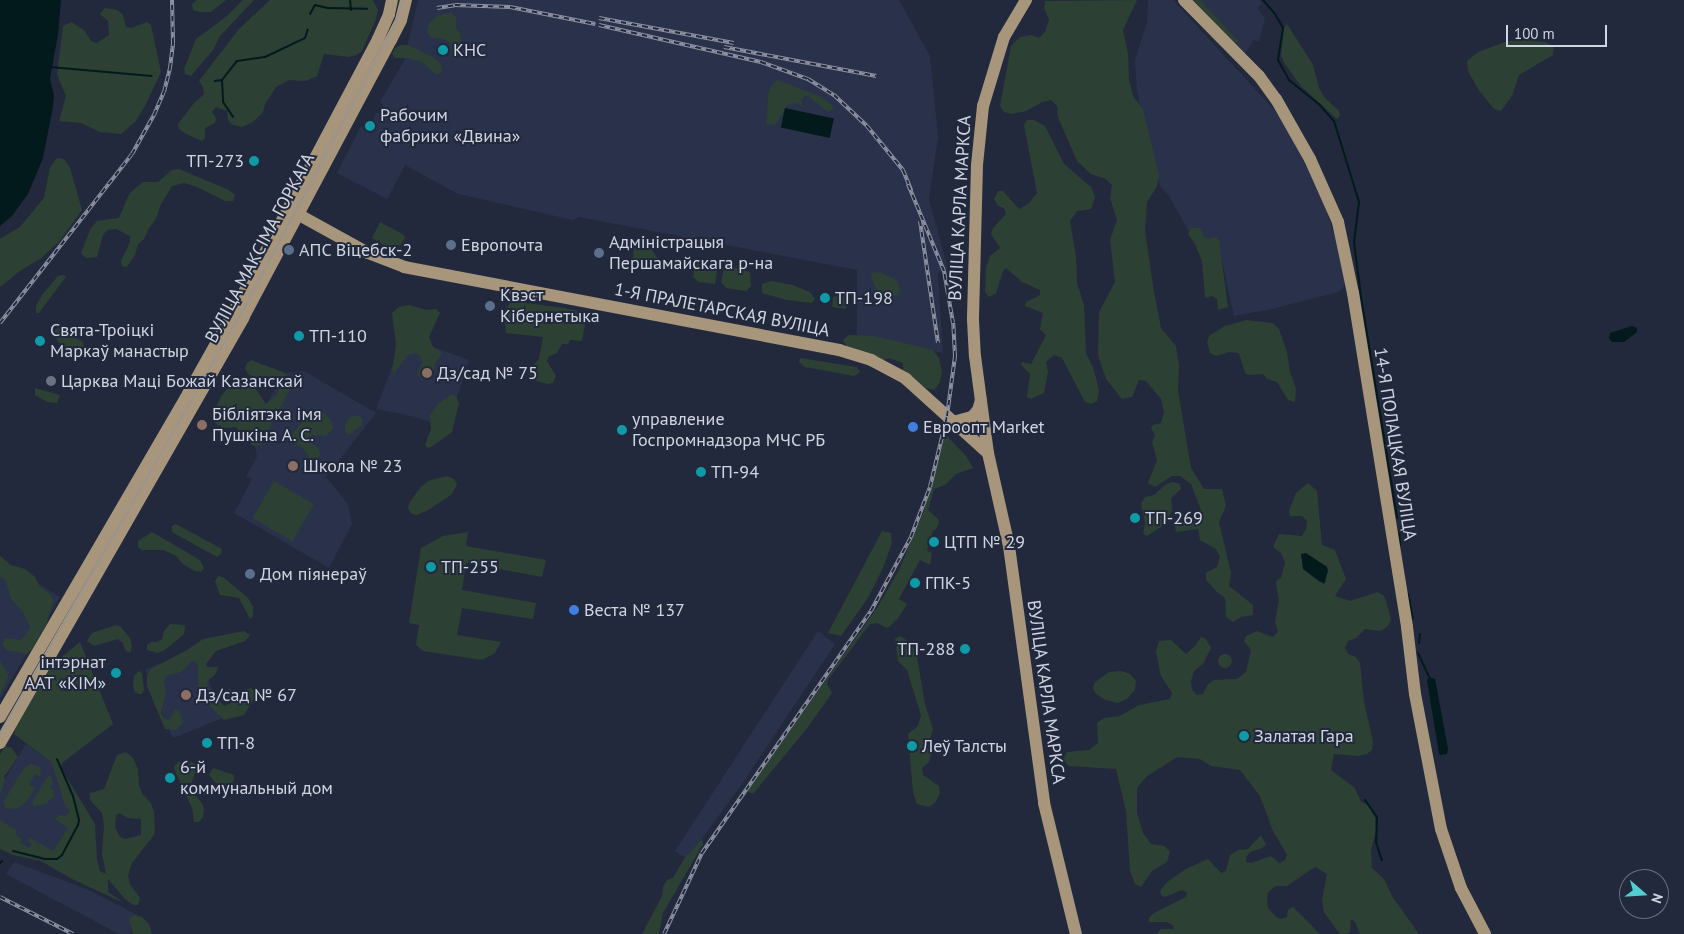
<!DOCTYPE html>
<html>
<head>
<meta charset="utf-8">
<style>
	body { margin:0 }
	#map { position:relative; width:1684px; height:934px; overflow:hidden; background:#22293c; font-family:"PT Sans",sans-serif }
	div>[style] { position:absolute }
	.built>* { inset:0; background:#29324a; transform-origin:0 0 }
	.green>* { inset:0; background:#2d4034; transform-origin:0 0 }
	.round { border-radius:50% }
	.water>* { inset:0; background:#031a1c; transform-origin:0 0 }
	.stream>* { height:2px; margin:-1px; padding:0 1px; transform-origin:1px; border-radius:1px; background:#031a1c }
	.major>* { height:12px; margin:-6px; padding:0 6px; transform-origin:6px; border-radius:6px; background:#a7967b }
	.tram>* { height:1px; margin:-0.5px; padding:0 0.5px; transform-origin:0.5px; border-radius:0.5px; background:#8e93a3 }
	.rail>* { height:4px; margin-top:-2px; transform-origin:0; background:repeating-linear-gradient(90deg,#22293c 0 5.5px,#8e93a3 0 11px); box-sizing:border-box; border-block:1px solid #8e93a3 }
	.dots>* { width:14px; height:14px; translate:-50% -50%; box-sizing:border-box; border:2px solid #22293c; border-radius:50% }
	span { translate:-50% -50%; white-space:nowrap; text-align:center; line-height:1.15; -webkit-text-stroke:4px #22293c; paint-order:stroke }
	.poi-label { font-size:18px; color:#d0d5e2 }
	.left { translate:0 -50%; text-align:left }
	.right { translate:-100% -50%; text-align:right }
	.street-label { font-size:18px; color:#d0d5e2 }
	.north { position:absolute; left:1619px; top:869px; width:50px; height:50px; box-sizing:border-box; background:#22293c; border:1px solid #686e7e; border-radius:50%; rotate:109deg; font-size:14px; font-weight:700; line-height:20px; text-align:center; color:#d0d5e2 }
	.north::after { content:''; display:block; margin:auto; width:18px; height:22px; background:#52cdd0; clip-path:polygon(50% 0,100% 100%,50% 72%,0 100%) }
	.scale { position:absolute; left:1506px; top:25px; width:101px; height:22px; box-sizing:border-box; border:2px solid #d0d5e2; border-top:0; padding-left:6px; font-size:15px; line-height:18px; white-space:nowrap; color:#d0d5e2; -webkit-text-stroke:4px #22293c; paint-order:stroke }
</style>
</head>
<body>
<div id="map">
	<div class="built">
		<i style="clip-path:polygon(418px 0,899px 0,930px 56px,938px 137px,929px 199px,948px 269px,938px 273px,943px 353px,857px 337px,857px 270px,579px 217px,573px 220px,458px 194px,405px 165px,387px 199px,337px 173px,361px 126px,368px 130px,377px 112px,380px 114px,384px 107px,380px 102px,404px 61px)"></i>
		<i style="clip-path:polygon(1148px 0,1173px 0,1279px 115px,1308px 165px,1324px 204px,1338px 246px,1345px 282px,1343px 288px,1338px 292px,1272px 309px,1234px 316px,1219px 247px,1188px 230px,1169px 196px,1160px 186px,1148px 142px,1137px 91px,1135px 60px,1147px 22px)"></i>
		<i style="clip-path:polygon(1192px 0,1259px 0,1262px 3px,1258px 9px,1265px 18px,1259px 42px,1254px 40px,1244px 55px)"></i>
		<i style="clip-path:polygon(404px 336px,469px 360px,447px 428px,412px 416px,376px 409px)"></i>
		<i style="clip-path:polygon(304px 371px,376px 413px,326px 477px,348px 504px,352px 524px,329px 568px,234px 513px,252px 479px,246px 476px,257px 457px,255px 445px,247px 440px,284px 373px)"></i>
		<i style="clip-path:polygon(0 560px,60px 597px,0 699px)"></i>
		<i style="clip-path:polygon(818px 631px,835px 644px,742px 784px,687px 859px,675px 851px)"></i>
		<i style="left:196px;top:649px;width:74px;height:55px;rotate:68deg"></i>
		<i style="clip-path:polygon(26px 744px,52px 763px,76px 817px,58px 854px,0 849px,0 795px,2px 784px)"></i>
		<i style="clip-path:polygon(14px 862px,89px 890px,137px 915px,130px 934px,119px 934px,6px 874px)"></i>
	</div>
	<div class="green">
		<i style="clip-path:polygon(197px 0,226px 0,211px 12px,200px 12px,193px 10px,192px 4px)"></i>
		<i style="clip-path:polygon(243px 0,254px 0,220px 36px,213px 50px,191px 76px,185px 74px,184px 69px,196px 39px,227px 16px)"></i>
		<i style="clip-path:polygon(270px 0,373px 0,378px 10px,376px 19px,362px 51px,357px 55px,348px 57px,324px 54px,317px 76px,306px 81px,289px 80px,276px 87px,265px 104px,263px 112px,253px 122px,242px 127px,233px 125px,228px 120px,227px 111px,216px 107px,212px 112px,216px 118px,215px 123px,205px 128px,205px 138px,202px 141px,186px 134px,179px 129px,178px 124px,194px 103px,204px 94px,203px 87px,199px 81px,239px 29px)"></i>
		<i style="clip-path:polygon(1137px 0,1123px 30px,1128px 54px,1129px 80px,1133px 96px,1143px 109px,1159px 175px,1157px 186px,1147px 202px,1145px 231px,1154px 292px,1161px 328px,1176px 346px,1179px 365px,1178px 390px,1191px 468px,1204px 489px,1222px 489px,1226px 506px,1219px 522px,1231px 573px,1229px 586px,1253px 605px,1253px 615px,1241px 617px,1233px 622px,1226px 617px,1225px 598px,1217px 592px,1206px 580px,1206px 573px,1217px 567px,1220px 557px,1216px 549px,1200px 540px,1198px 529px,1176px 532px,1175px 527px,1178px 522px,1204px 518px,1191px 484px,1180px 476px,1172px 476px,1155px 487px,1148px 483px,1157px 460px,1152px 442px,1155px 435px,1151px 429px,1153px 425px,1161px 423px,1164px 412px,1161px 399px,1146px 381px,1139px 380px,1132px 397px,1122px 399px,1106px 379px,1098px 355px,1099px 312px,1115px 282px,1110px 240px,1117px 220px,1110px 198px,1112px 185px,1106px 179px,1091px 174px,1077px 161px,1058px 117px,1057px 106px,1051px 100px,1042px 102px,1026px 111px,1012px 114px,1004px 112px,1000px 106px,1011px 46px,1020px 37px,1031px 35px,1039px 38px,1045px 32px,1049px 20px,1044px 8px,1045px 1px)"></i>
		<i style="clip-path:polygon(1193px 0,1200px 0,1239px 42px,1233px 42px)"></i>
		<i style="clip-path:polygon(105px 8px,117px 10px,123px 15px,126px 27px,131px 28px,147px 22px,151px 25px,161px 72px,145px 106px,135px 122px,121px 134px,100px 132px,81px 123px,59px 121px,66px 96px,57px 74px,63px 26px,71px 22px,84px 30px,91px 41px,97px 43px,109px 35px,108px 21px,100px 14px)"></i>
		<i style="clip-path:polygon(447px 13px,452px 13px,456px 18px,456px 28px,460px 34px,461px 50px,458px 57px,454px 59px,452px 58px,451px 44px,444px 39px,430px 37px,427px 30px,429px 23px,437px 16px)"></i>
		<i style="clip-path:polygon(1287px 24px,1313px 65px,1319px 88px,1325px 98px,1339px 111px,1340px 116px,1337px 119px,1301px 86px,1285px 64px,1281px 56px,1284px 28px)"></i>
		<i style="clip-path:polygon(1525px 40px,1545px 42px,1554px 46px,1553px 55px,1519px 75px,1512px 96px,1501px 111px,1494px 109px,1478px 89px,1468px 71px,1467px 61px,1478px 52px,1508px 41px)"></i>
		<i style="clip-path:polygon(401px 45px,408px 45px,433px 57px,440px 63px,442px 70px,440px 74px,435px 74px,422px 62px,408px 58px,395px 58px,392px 54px,395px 48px)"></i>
		<i style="clip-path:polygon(777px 80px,819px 96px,831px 104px,834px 110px,828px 112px,808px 96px,805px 96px,801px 100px,803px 106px,795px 103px,786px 106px,776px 124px,766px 125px,768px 95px,770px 88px)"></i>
		<i style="clip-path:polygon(1027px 120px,1034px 120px,1045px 126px,1064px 164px,1091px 187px,1095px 197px,1091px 209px,1077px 211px,1070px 221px,1076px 257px,1077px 283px,1084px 305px,1086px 353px,1094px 370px,1099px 391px,1097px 401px,1091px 404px,1085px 402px,1062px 358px,1054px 355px,1046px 362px,1048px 372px,1044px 393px,1031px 399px,1027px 397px,1030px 374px,1021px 365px,1022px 362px,1031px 364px,1046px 335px,1040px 329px,1043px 313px,1025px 306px,1026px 302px,1040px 295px,1040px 290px,1022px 282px,1006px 268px,1003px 271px,996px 293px,989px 297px,985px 292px,986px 267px,990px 256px,1000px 248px,991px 234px,993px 228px,1006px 214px,1004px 208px,998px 206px,994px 199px,998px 191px,1003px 191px,1019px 209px,1029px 203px,1037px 193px,1024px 125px)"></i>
		<i style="clip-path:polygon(57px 158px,64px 159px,70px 168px,82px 210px,59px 242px,40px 259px,20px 271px,0 287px,0 239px,20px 227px,44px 198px,50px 168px)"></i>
		<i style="clip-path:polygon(179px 169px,229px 190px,235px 195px,233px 201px,225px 201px,197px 187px,184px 183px,172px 186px,161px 204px,156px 219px,149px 228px,144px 239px,138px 244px,135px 255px,127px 267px,122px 266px,121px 261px,130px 242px,130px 236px,116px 229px,107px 230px,103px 235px,97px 257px,86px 258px,81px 253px,91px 228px,97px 221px,119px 218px,129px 194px,138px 186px,143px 182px,158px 182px,172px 170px)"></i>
		<i style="clip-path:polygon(380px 222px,404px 235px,405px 238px,397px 250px,388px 248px,372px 238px)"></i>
		<i style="clip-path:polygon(1191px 228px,1200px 228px,1204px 237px,1209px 239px,1216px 237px,1219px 241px,1228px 307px,1218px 310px,1217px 299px,1212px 296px,1205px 298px,1202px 261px,1195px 244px,1188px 234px)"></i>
		<i style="clip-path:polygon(641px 240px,646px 241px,658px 259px,655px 266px,646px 270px,638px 265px,633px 258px,634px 248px)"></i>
		<i style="clip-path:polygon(702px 260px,718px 264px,715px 284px,699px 282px,693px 277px,695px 265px)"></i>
		<i style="clip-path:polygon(729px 266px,750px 272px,751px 286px,746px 291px,726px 288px,721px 282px,724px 269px)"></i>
		<i style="clip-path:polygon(880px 272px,896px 280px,900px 289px,898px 295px,889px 298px,881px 298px,871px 278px,872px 273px)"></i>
		<i style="clip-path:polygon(63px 275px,66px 277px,62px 282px,39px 313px,36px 313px,36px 306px,42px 295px,58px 276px)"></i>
		<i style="clip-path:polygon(771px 281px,792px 285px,810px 292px,815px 299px,812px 303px,787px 300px,762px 293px,762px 284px)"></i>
		<i style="clip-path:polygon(843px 295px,847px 303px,846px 309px,832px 307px,833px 297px)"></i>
		<i style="clip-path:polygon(511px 301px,565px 308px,587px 313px,582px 341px,570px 340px,568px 344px,562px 344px,557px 353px,549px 356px,547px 361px,556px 376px,553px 383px,547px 384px,530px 379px,528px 372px,539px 359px,543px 337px,506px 333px,504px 313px)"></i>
		<i style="clip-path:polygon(409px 305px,426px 310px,436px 309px,440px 313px,429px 337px,433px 347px,442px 353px,435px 363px,434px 371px,430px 379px,423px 380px,417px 374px,422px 362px,420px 356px,415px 353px,408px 355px,395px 372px,392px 371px,396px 345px,392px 313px,399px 307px)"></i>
		<i style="clip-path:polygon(1246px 320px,1273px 323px,1279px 329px,1287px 352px,1290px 372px,1296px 389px,1295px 402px,1288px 400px,1277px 382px,1267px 379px,1263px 374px,1248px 375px,1245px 373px,1239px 353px,1229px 352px,1216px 356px,1210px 353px,1207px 342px,1209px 336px,1225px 326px)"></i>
		<i style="clip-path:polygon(59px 328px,83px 342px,84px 348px,80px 353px,71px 351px,58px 342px,53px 331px)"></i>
		<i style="clip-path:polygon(849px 335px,874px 336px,933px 350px,939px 358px,942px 371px,940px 382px,934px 390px,926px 388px,903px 372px,903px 363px,889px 358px,882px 361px,847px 347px,843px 340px)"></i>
		<i style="clip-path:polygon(800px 358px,857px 367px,860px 372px,854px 376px,805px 367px,799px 362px)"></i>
		<i style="clip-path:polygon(251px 360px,283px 372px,293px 383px,261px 445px,253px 446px,249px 442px,250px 435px,246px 434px,242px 436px,236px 427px,224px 428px,216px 424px,212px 416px,221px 396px,232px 383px,241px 382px,255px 388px,266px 404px,277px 395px,279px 387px,276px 383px,249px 375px,245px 369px,247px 363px)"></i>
		<i style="clip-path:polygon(35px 388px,60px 395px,57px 403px,47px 402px,35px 395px)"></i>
		<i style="clip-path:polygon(452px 394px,456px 396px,459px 403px,452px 432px,431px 447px,427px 448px,425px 445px,431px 429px,430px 415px,440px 402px)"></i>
		<i style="clip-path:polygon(315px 412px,324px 413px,331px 420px,333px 428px,326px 436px,312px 435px,309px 441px,319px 449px,320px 455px,317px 460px,311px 460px,302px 447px,291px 442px,289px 437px,307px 417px)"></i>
		<i style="clip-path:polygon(356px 415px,362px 418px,362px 425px,349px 435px,345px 432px,345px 425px,349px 418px)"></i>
		<i style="clip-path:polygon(945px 434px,966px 456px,973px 468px,956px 474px,945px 485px,934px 489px,928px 510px,938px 519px,939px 523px,936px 529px,933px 531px,927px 551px,932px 553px,930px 565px,920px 560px,899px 599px,907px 604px,898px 618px,889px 627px,886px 628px,878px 623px,870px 624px,828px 680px,827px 684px,832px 693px,808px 727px,753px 794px,747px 791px,877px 608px,899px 570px,924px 511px)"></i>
		<i style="clip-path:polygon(447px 476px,454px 479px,457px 485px,451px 495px,428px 510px,417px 515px,412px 514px,408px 509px,409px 503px,420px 488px,428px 481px)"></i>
		<i style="left:274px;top:481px;width:46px;height:43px;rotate:30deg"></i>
		<i style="clip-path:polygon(1173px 482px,1180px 484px,1181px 489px,1171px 498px,1172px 511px,1164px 525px,1147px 536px,1143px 534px,1145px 523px,1141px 504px,1145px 497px,1154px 495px,1166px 484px)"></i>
		<i style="clip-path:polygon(evenodd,1308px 483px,1317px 491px,1322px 545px,1335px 550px,1346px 579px,1335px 596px,1350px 601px,1378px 592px,1384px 596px,1387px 604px,1391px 620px,1388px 626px,1381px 631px,1365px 629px,1356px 638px,1348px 641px,1345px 648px,1348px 654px,1356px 657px,1360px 663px,1364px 702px,1373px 741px,1372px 750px,1367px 754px,1359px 756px,1334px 754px,1331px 770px,1355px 788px,1361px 802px,1368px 805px,1375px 818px,1376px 831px,1371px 850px,1372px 868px,1384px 879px,1392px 896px,1419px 934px,1360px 934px,1355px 922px,1351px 919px,1350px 933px,1340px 934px,1324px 912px,1322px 900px,1327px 874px,1315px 867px,1287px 886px,1276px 886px,1268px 892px,1267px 898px,1268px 908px,1276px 917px,1280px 919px,1287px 917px,1288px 910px,1293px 907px,1320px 934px,1156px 934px,1161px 929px,1173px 929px,1174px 926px,1167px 922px,1149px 922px,1149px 918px,1154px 913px,1186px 897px,1187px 892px,1182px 890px,1165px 897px,1161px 895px,1160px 891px,1167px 882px,1186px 869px,1208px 859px,1221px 873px,1226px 871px,1230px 855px,1238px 850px,1248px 849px,1261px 835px,1266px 845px,1262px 848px,1250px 852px,1246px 857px,1246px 862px,1251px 863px,1271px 856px,1279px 863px,1285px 860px,1287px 855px,1273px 831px,1260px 796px,1240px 770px,1211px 766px,1200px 759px,1177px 757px,1146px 777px,1137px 788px,1137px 813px,1143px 833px,1151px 844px,1165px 846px,1170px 852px,1167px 862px,1152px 871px,1141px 887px,1135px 884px,1130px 871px,1126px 811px,1116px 769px,1069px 766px,1063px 760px,1067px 752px,1089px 750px,1098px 743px,1097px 723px,1104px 718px,1120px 716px,1139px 705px,1170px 699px,1172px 693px,1161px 676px,1156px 652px,1159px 641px,1171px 640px,1186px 654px,1195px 646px,1201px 637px,1206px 639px,1211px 648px,1203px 664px,1194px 671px,1191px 681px,1192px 690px,1197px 695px,1203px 694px,1208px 684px,1214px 680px,1237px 679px,1246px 672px,1251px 650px,1244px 641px,1246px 636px,1257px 631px,1273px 637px,1278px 632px,1275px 622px,1279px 600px,1276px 584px,1277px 580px,1281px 578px,1285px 562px,1281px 553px,1273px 547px,1279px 534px,1302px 536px,1306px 529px,1307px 521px,1302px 516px,1290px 516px,1289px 511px,1296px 493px,1308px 483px,1305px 553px,1327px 567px,1326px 582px,1319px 582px,1303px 569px,1305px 553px)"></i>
		<i style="clip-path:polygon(176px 524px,222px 549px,221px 554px,217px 557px,172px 532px,172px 526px)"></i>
		<i style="clip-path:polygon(882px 531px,891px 533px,892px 543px,883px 568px,868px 598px,841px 636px,828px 633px)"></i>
		<i style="clip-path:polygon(152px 532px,200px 560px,204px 568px,201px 572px,195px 571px,184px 565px,176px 556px,163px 550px,142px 550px,138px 547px,138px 541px)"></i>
		<i style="clip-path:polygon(468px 532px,466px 546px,546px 560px,542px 577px,466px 563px,462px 590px,536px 603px,533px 619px,462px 608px,457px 635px,501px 642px,495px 653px,482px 660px,423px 651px,416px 645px,419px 625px,409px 623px,421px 548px,443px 536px)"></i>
		<i style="clip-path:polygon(0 556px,11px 565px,25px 569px,35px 577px,40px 587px,50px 594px,53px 600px,47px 623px,32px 649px,27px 654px,7px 650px,2px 645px,5px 638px,20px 640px,26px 635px,30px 627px,23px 612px,11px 599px,6px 581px,0 576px)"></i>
		<i style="clip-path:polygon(218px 576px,223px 577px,248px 598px,253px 607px,253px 616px,250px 619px,239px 598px,220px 595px,215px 581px)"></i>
		<i style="clip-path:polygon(170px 624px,185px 625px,184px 634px,165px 650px,158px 653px,147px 650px,147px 645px,151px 642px,157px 642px,162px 639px,164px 631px)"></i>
		<i style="clip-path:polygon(116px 625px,121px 627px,130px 638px,132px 646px,130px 653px,125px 650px,123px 643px,118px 639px,94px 646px,87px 641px,92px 633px)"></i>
		<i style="clip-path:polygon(244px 631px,250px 635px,245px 641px,216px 651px,206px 664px,207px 667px,218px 667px,215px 675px,207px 681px,207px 686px,224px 706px,231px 703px,231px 698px,226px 695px,228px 689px,238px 692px,251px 688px,256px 692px,254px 699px,244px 715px,224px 720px,203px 699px,198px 690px,198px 666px,196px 662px,192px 661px,181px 672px,168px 675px,164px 680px,166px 693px,161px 712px,164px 718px,169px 720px,175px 710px,179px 710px,183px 723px,176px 730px,165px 729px,147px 686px,147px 676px,151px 669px,187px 650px,203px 639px)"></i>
		<i style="clip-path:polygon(900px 636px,912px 644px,917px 657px,925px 704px,933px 729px,930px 739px,932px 752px,929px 762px,922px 768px,923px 775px,939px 786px,940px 793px,935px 803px,929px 807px,917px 804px,913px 792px,908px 734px,918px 726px,921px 715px,907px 670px,898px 661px,895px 639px)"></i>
		<i style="clip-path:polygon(evenodd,80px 642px,113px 724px,62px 763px,61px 768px,95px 824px,97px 860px,100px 871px,106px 874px,102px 854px,104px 825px,102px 813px,90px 800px,90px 793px,104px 789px,117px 755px,126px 752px,133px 758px,138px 769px,139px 786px,143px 795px,151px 803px,154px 812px,155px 828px,154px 835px,132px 863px,128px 875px,130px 884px,140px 898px,138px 905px,133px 905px,125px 899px,108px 879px,108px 892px,124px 903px,72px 879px,41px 861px,13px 855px,0 849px,0 820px,16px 830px,16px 835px,22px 839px,20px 843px,29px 848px,32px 844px,28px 841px,30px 838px,53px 851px,68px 828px,55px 819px,59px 815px,66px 816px,70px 810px,65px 805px,52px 763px,14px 734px,16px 727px,53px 664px,80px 642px,119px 813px,128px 818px,141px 819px,141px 835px,125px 839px,120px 837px,115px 827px,116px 816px,119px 813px)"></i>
		<i class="round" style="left:1218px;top:654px;width:14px;height:14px"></i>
		<i style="clip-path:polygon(0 661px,9px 676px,0 695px)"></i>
		<i style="clip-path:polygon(139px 671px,142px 673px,144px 689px,142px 694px,139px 694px,135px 692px,133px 686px,134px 676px)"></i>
		<i style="clip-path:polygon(1121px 671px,1130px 674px,1136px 681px,1135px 690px,1127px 699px,1118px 703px,1106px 700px,1096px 694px,1093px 688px,1095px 682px,1109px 672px)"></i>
		<i style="clip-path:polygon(5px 746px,12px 748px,18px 757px,4px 777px,5px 779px,0 795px,0 755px)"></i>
		<i style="clip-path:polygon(188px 761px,194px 763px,197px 768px,191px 784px,192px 792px,202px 803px,204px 809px,203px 817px,199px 822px,194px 822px,192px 808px,176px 773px,174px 767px,178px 762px)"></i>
		<i style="clip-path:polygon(31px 764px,40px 767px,41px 777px,35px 774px,29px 784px,35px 788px,26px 802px,18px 808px,8px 809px,5px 807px,4px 801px,24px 768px)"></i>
		<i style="clip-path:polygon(213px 768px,234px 775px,234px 781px,226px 787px,218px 786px,209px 775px)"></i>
		<i style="clip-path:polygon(48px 776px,51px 777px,53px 784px,50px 785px,52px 790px,54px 789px,54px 796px,46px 804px,33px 806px,32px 803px)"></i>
		<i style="clip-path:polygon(702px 839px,703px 844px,663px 913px,659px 934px,642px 934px,662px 896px,663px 887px,667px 880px,673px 878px,684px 859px)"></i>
		<i style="clip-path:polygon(134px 915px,142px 917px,149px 924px,152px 934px,133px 934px,129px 919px)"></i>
	</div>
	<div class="water">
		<i style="clip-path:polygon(0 0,61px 0,58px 34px,50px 79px,54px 95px,53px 107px,43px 158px,28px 194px,12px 216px,0 226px)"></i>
		<i style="left:785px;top:108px;width:50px;height:20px;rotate:12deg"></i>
		<i style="clip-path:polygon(1632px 326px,1637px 328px,1637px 332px,1624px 342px,1612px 342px,1609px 338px,1610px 333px)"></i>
		<i style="clip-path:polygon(1306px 553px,1327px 567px,1328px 571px,1324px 584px,1303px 569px,1301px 554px)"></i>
		<i style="clip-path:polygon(1429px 677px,1435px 679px,1448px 749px,1447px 754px,1441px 755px,1439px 754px,1427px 680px)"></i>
	</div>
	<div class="stream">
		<i style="left:350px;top:0;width:10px;rotate:84deg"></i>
		<i style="left:1263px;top:0;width:18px;rotate:49deg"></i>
		<i style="left:1275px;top:14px;width:16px;rotate:60deg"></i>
		<i style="left:1283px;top:28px;width:32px;rotate:99deg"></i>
		<i style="left:1278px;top:60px;width:23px;rotate:61deg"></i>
		<i style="left:1289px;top:80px;width:38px;rotate:39deg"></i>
		<i style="left:1319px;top:104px;width:23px;rotate:49deg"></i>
		<i style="left:1334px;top:121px;width:85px;rotate:72.8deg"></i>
		<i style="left:1359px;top:202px;width:40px;rotate:97.1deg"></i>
		<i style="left:1354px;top:242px;width:55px;rotate:82.7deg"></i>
		<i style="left:1361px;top:297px;width:224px;rotate:80.7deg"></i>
		<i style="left:310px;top:14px;width:10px;rotate:-61deg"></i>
		<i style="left:315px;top:5px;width:13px;rotate:13deg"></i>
		<i style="left:328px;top:8px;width:39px;rotate:1deg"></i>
		<i style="left:50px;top:67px;width:102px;rotate:5deg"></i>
		<i style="left:222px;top:80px;width:22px;rotate:87deg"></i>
		<i style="left:223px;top:102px;width:18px;rotate:56deg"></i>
		<i style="left:215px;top:81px;width:7px;rotate:-8deg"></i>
		<i style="left:222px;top:80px;width:24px;rotate:-52deg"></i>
		<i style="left:237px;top:61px;width:28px;rotate:-8deg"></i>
		<i style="left:265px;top:57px;width:44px;rotate:-25.4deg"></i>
		<i style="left:305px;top:38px;width:9px;rotate:-72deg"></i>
		<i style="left:1399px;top:530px;width:15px;rotate:86deg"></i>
		<i style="left:1408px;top:594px;width:25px;rotate:79deg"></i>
		<i style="left:1419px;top:643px;width:9px;rotate:-84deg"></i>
		<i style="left:1418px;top:653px;width:26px;rotate:65deg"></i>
		<i style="left:1365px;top:800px;width:21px;rotate:55deg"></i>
		<i style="left:1377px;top:817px;width:25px;rotate:92deg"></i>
		<i style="left:1376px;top:842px;width:19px;rotate:72deg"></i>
		<i style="left:13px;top:851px;width:33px;rotate:14deg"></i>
		<i style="left:45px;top:859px;width:12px"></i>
		<i style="left:57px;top:859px;width:6px;rotate:-39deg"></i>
		<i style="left:62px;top:855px;width:34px;rotate:-62deg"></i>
		<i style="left:78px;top:825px;width:5px;rotate:-79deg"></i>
		<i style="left:79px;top:820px;width:25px;rotate:-104deg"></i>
		<i style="left:73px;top:796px;width:40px;rotate:-113.4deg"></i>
		<i style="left:0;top:863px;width:3px;rotate:-45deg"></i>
	</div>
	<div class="major">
		<i style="left:1026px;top:0;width:43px;rotate:120.7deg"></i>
		<i style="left:1004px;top:37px;width:72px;rotate:106.9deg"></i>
		<i style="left:983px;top:106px;width:59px;rotate:95.8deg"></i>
		<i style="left:977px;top:165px;width:155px;rotate:91.5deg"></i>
		<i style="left:973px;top:320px;width:36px;rotate:87deg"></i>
		<i style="left:975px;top:356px;width:98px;rotate:82.4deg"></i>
		<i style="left:988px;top:453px;width:95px;rotate:77.3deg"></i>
		<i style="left:1009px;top:546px;width:259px;rotate:82.2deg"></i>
		<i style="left:1044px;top:803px;width:135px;rotate:76.3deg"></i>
		<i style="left:1184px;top:0;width:107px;rotate:45.4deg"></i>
		<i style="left:1259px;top:76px;width:29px;rotate:54deg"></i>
		<i style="left:1276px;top:99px;width:69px;rotate:60.5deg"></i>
		<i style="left:1310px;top:159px;width:69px;rotate:66deg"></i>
		<i style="left:1338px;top:222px;width:73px;rotate:78.1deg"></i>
		<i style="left:1353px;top:293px;width:338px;rotate:80.8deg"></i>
		<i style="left:1407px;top:627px;width:67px;rotate:83.2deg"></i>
		<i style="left:1415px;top:694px;width:137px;rotate:79.1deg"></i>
		<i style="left:1441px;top:829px;width:62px;rotate:71.3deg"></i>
		<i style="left:1461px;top:888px;width:52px;rotate:62.4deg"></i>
		<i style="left:292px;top:211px;width:87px;rotate:28.9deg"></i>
		<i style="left:368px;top:253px;width:39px;rotate:21deg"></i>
		<i style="left:404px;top:267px;width:443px;rotate:10.8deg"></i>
		<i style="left:839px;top:350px;width:34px;rotate:17deg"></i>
		<i style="left:871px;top:360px;width:40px;rotate:28deg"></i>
		<i style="left:906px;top:379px;width:110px;rotate:42.1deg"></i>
		<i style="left:953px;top:422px;width:20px;rotate:-15deg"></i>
		<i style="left:972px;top:417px;width:9px;rotate:-49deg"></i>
		<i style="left:978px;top:410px;width:10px;rotate:-73deg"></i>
		<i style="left:0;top:717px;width:358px;rotate:-59.8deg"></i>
		<i style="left:180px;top:408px;width:109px;rotate:-60.8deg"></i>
		<i style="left:233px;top:313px;width:310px;rotate:-62.1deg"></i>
		<i style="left:378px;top:39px;width:27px;rotate:-66deg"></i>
		<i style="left:389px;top:14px;width:14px;rotate:-78deg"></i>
		<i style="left:0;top:743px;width:490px;rotate:-60.2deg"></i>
		<i style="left:243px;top:318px;width:315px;rotate:-62deg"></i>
		<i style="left:391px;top:40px;width:22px;rotate:-63deg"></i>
		<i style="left:401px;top:20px;width:21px;rotate:-76deg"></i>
	</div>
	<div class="tram">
		<i style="left:0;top:733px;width:481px;rotate:-60.2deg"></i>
		<i style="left:239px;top:316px;width:310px;rotate:-61.9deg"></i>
		<i style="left:385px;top:42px;width:26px;rotate:-62deg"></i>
		<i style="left:397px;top:19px;width:20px;rotate:-75deg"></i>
	</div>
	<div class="rail">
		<i style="left:437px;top:8px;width:18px;rotate:-9deg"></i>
		<i style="left:455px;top:5px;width:55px;rotate:2.1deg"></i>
		<i style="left:510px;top:7px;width:87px;rotate:11.3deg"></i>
		<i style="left:599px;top:18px;width:137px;rotate:10.5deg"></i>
		<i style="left:599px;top:25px;width:166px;rotate:12.9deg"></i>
		<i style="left:761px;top:62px;width:50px;rotate:19.9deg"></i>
		<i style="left:808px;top:79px;width:31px;rotate:32deg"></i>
		<i style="left:834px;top:95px;width:45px;rotate:43.2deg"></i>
		<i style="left:867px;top:126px;width:57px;rotate:50.7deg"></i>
		<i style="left:903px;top:170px;width:22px;rotate:68deg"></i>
		<i style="left:724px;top:47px;width:155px;rotate:10.8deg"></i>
		<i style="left:920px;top:221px;width:123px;rotate:81.6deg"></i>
		<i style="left:0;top:323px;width:214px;rotate:-52deg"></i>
		<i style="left:132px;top:154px;width:45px;rotate:-60.6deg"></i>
		<i style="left:154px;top:115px;width:25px;rotate:-67deg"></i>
		<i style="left:164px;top:92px;width:25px;rotate:-76deg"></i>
		<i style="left:170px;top:68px;width:25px;rotate:-83deg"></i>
		<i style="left:173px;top:43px;width:43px;rotate:-91.3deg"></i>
		<i style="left:0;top:897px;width:82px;rotate:26.9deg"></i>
		<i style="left:664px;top:934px;width:89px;rotate:-64.9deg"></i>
		<i style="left:702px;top:853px;width:295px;rotate:-55.1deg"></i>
		<i style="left:871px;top:611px;width:84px;rotate:-61.6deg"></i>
		<i style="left:911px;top:537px;width:53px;rotate:-69.2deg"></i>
		<i style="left:930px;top:487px;width:73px;rotate:-76.5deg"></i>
		<i style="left:947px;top:416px;width:61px;rotate:-82.4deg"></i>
		<i style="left:955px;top:356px;width:33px;rotate:-93deg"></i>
		<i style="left:953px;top:323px;width:53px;rotate:-99.8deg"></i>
		<i style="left:944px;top:271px;width:94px;rotate:-112.5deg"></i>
	</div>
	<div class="dots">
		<i style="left:443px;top:50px;background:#0f9aa8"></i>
		<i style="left:370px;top:126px;background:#0f9aa8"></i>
		<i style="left:254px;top:161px;background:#0f9aa8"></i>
		<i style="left:451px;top:245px;background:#5c6f8a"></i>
		<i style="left:289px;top:250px;background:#5c6f8a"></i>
		<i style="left:599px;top:253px;background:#5c6f8a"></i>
		<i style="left:825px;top:298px;background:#0f9aa8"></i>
		<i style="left:490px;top:306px;background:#5c6f8a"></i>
		<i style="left:299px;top:336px;background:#0f9aa8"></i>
		<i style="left:40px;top:341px;background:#0f9aa8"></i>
		<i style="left:427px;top:373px;background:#8d6e63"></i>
		<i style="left:51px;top:381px;background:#6b7280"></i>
		<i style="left:202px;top:425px;background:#8d6e63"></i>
		<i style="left:913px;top:427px;background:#3f7fe0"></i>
		<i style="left:622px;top:430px;background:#0f9aa8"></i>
		<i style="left:293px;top:466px;background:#8d6e63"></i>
		<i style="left:701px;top:472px;background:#0f9aa8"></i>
		<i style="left:1135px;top:518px;background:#0f9aa8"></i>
		<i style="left:934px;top:542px;background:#0f9aa8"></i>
		<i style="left:431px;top:567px;background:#0f9aa8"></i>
		<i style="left:250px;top:574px;background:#5c6f8a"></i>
		<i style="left:915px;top:583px;background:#0f9aa8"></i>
		<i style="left:574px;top:610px;background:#3f7fe0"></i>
		<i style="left:965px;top:649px;background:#0f9aa8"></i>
		<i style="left:116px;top:673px;background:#0f9aa8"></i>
		<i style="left:186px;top:695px;background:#8d6e63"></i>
		<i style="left:1244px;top:736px;background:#0f9aa8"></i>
		<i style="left:207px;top:743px;background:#0f9aa8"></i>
		<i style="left:912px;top:746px;background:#0f9aa8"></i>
		<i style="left:170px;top:778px;background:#0f9aa8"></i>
	</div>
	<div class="poi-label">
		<span class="left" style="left:453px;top:50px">КНС</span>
		<span class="left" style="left:380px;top:126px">Рабочим<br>фабрики «Двина»</span>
		<span class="right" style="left:244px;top:161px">ТП-273</span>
		<span class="left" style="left:609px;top:253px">Адміністрацыя<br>Першамайскага р-на</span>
		<span class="left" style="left:461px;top:245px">Европочта</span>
		<span class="left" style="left:299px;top:250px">АПС Віцебск-2</span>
		<span class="left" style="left:500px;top:306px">Квэст<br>Кібернетыка</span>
		<span class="left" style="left:835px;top:298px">ТП-198</span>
		<span class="left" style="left:50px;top:341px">Свята-Троіцкі<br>Маркаў манастыр</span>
		<span class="left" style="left:309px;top:336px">ТП-110</span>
		<span class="left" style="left:437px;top:373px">Дз/сад № 75</span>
		<span class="left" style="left:61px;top:381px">Царква Маці Божай Казанскай</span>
		<span class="left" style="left:212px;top:425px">Бібліятэка імя<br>Пушкіна А. С.</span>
		<span class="left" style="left:632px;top:430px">управление<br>Госпромнадзора МЧС РБ</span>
		<span class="left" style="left:923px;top:427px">Евроопт Market</span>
		<span class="left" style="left:303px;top:466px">Школа № 23</span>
		<span class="left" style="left:711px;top:472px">ТП-94</span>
		<span class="left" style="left:1145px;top:518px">ТП-269</span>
		<span class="left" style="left:944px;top:542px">ЦТП № 29</span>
		<span class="left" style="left:441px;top:567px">ТП-255</span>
		<span class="left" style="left:260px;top:574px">Дом піянераў</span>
		<span class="left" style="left:925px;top:583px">ГПК-5</span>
		<span class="left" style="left:584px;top:610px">Веста № 137</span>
		<span class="right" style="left:955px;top:649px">ТП-288</span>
		<span class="right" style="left:106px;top:673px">інтэрнат<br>ААТ «КІМ»</span>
		<span class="left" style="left:196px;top:695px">Дз/сад № 67</span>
		<span class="left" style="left:1254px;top:736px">Залатая Гара</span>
		<span class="left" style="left:217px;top:743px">ТП-8</span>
		<span class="left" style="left:922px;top:746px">Леў Талсты</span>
		<span class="left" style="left:180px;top:778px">6-й<br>коммунальный дом</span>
	</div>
	<div class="street-label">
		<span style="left:960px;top:208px;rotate:-87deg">ВУЛІЦА КАРЛА МАРКСА</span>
		<span style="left:260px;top:248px;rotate:-62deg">ВУЛІЦА МАКСІМА ГОРКАГА</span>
		<span style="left:722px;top:310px;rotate:11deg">1-Я ПРАЛЕТАРСКАЯ ВУЛІЦА</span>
		<span style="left:1395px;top:444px;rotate:81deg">14-Я ПОЛАЦКАЯ ВУЛІЦА</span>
		<span style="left:1046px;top:692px;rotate:82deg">ВУЛІЦА КАРЛА МАРКСА</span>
	</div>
	<div class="north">N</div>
	<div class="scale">100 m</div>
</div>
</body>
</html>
